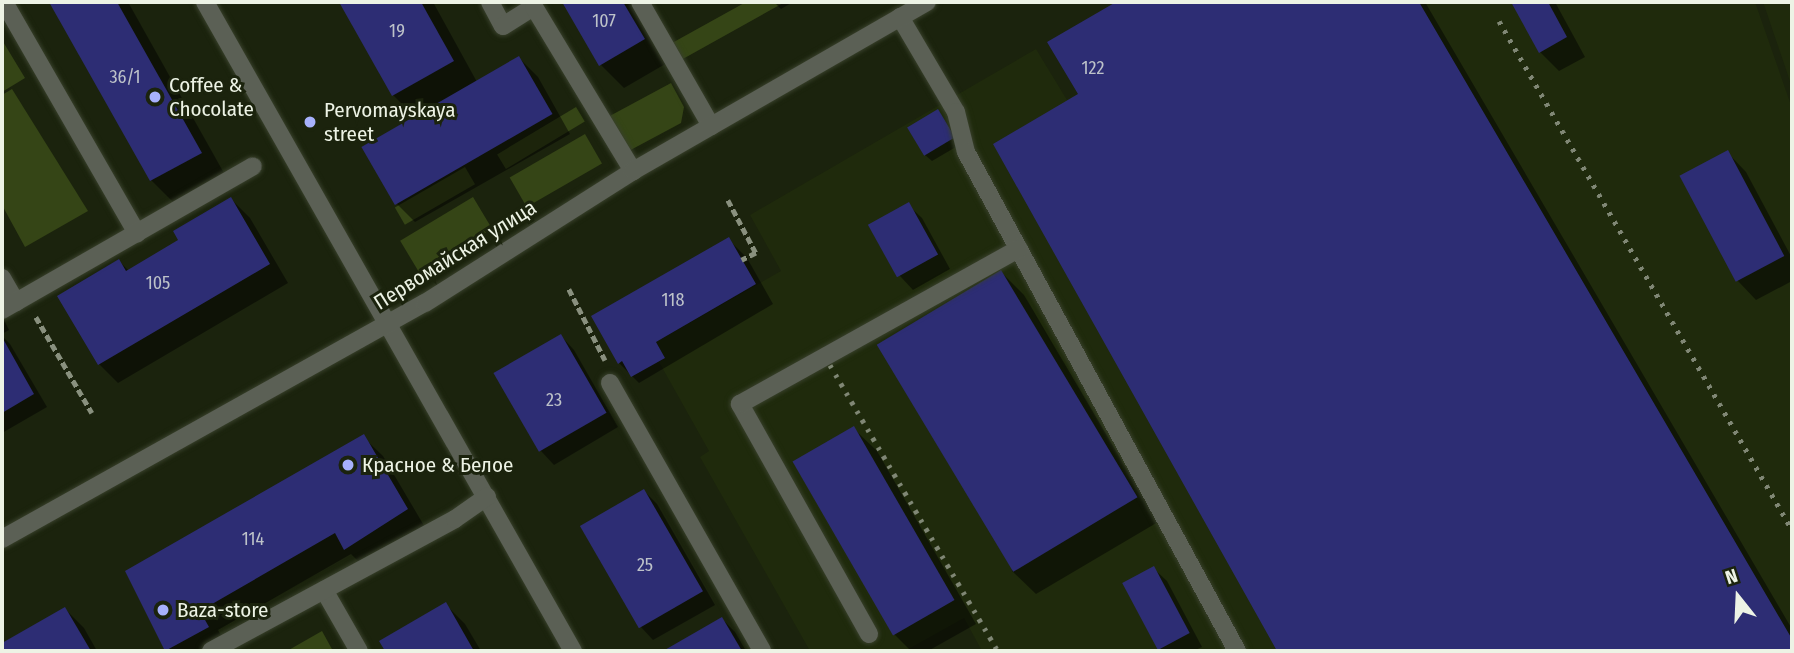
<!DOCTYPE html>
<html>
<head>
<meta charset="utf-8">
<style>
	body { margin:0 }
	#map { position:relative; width:1794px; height:653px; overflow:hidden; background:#1b230d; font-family:"Fira Sans Condensed",sans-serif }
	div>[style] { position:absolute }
	.built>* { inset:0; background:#1f2a0c }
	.green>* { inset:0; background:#354516; transform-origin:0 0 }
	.shadow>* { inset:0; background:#0007 }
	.building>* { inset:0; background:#2d2d74; transform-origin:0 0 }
	.path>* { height:4.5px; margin-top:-2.25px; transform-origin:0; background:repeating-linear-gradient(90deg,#89907e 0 7px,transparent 0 10.5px) }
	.roads { filter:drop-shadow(0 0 2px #38402b) drop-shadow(0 0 2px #38402b) }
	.minor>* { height:18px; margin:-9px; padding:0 9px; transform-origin:9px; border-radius:9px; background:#5b6055 }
	.rail>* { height:5px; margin-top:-2.5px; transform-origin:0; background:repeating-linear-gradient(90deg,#808775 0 3.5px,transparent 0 10.5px) }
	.dots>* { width:19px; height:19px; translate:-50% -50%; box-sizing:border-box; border:4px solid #1b230d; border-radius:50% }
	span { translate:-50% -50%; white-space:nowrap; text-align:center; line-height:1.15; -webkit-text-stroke:6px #1b230d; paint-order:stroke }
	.number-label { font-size:18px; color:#bdc2c9 }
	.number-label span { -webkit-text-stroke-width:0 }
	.poi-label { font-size:21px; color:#edf3e5 }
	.left { translate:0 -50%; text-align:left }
	.street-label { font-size:21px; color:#edf3e5 }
	.frame { position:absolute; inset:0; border:4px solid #edf3e5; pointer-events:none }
	.north { position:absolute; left:1703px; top:562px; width:70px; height:70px; -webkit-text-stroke:5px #1b230d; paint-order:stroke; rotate:342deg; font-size:19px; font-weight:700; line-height:28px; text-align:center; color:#edf3e5 }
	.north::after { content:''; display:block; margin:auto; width:24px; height:32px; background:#edf3e5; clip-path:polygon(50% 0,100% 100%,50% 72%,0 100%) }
</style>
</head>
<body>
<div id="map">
	<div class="built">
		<i style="clip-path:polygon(1235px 2px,1755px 2px,1792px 108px,1792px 651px,982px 651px,964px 618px,905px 651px,810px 651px,700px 457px,709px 451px,659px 362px,665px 358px,656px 342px,781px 271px,750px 215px,1036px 49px,1067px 100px)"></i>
		<i style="clip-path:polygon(1763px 2px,1792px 2px,1792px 87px)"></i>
	</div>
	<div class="green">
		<i style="clip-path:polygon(746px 2px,785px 2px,681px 60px,672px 43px)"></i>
		<i style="clip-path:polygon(2px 40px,25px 78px,2px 92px)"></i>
		<i style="clip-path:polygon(671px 83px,684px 107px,681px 123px,625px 153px,606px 118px)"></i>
		<i style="clip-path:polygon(12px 89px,88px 211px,25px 247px,2px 205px,2px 95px)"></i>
		<i style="left:576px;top:107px;width:17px;height:92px;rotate:59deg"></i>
		<i style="left:585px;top:134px;width:34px;height:87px;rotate:60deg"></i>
		<i style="left:465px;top:167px;width:20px;height:81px;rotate:60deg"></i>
		<i style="left:473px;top:197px;width:37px;height:85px;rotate:59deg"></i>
		<i style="clip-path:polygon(322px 631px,333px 651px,287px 651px)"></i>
	</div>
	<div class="shadow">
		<i style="clip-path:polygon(51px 2px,128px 2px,229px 182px,180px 209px,151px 180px)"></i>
		<i style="clip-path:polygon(341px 2px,433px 2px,477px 82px,519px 58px,538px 77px,570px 134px,415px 222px,396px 203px,364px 146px,415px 117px,393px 95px)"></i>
		<i style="clip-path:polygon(564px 2px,632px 2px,667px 63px,624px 88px,601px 65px)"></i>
		<i style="clip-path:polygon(774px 2px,793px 2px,781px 9px)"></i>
		<i style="clip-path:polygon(1119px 2px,1425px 2px,1792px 629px,1792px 651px,1281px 651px,996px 144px,1081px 94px,1050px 42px)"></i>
		<i style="clip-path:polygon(1513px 2px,1555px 2px,1585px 57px,1559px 71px,1540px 52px)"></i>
		<i style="clip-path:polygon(938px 111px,961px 144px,932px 161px,925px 155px)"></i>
		<i style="clip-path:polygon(1727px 152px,1746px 172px,1792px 258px,1792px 281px,1756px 300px,1737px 280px)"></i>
		<i style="clip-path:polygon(231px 199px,250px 218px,288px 283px,118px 383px,99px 364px,119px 261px,129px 271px,180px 241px)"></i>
		<i style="clip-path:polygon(908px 205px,922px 218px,950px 269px,913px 290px,900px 276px,871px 225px)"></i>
		<i style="clip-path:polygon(728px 239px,747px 258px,773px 304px,639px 383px,619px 363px)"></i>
		<i style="clip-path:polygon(1001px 272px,1024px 295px,1158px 522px,1036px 594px,1012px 571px)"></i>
		<i style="clip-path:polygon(2px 316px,9px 330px,2px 334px)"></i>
		<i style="clip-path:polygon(2px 336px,10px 344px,47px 407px,2px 433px)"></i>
		<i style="clip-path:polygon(561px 336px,574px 350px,618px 427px,554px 465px,541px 451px)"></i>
		<i style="clip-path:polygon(853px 428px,877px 451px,976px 624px,928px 651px,911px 651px,894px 634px,795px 462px)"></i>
		<i style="clip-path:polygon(363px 437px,383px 456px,426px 529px,365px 568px,351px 554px,218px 630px,227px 646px,218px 651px,167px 651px,127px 572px)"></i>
		<i style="clip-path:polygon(644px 491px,657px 504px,715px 605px,653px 640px,640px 626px,583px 526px)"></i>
		<i style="clip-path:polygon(1153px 568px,1167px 581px,1202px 647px,1193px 651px,1163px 651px,1160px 648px)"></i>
		<i style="clip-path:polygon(446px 605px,465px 624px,481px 651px,387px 651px,381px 642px)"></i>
		<i style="clip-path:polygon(65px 609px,84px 628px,97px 651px,2px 651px,2px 645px)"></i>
		<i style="clip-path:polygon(722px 619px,735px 632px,746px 651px,667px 651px)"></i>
	</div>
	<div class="building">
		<i style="clip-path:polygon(49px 2px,117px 2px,202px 153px,150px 181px)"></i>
		<i style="clip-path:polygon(339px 2px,421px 2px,454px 61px,392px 96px)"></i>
		<i style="clip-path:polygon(562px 2px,623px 2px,645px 39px,599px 66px)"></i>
		<i style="clip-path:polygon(1116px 2px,1419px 2px,1792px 639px,1792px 651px,1277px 651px,993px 144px,1078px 94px,1047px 42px)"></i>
		<i style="clip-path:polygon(1511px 2px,1548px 2px,1567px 37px,1539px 53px)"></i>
		<i style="left:519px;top:56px;width:67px;height:182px;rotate:60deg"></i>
		<i style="left:938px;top:109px;width:33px;height:36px;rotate:59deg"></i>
		<i style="left:1728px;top:150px;width:120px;height:55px;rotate:62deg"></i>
		<i style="clip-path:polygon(231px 197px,270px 264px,98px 365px,57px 296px,119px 259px,126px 271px,178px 240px,173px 231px)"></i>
		<i style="left:909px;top:202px;width:60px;height:47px;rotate:61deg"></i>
		<i style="clip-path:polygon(729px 237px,756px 284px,656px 342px,665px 358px,631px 377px,622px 361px,618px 364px,591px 316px)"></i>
		<i style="left:1001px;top:270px;width:265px;height:145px;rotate:59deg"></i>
		<i style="left:561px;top:334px;width:91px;height:78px;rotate:60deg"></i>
		<i style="clip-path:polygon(2px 337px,34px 394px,2px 413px)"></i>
		<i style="left:854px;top:426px;width:201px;height:71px;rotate:60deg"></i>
		<i style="clip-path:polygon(364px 434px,408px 509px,344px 550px,335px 533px,200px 611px,209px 627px,165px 651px,125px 571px)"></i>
		<i style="left:644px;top:489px;width:118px;height:74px;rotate:60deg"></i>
		<i style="left:1154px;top:566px;width:76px;height:36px;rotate:62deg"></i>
		<i style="clip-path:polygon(446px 602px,474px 651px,385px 651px,379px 641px)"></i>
		<i style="clip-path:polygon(65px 607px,91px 651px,2px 651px,2px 643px)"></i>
		<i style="clip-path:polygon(722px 617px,742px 651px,663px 651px)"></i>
	</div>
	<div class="path">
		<i style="left:728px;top:200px;width:60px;rotate:62.2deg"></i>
		<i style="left:756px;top:253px;width:16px;rotate:153deg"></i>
		<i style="left:569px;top:289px;width:80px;rotate:63.1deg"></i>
		<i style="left:36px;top:317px;width:111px;rotate:59.7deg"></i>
	</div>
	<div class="roads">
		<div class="minor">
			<i style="left:4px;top:2px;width:267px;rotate:60.1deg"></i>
			<i style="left:205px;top:2px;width:746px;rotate:60.45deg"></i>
			<i style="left:490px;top:2px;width:27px;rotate:62deg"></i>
			<i style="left:503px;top:26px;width:36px;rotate:-32deg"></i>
			<i style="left:534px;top:7px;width:192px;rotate:58.9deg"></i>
			<i style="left:640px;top:2px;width:143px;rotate:60.2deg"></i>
			<i style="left:900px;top:17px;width:110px;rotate:59.5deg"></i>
			<i style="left:956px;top:112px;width:41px;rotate:76deg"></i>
			<i style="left:966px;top:152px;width:568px;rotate:61.49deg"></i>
			<i style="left:2px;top:278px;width:28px;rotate:60deg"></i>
			<i style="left:2px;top:310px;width:289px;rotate:-29.8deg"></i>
			<i style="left:610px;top:383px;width:308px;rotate:60.4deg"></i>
			<i style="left:2px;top:539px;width:484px;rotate:-29.2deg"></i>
			<i style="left:425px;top:303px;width:246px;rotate:-32.4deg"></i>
			<i style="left:633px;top:171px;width:339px;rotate:-29.9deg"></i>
			<i style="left:324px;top:590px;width:70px;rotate:60.2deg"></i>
			<i style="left:869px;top:634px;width:264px;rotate:-119.3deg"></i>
			<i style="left:740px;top:404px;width:319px;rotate:-29.1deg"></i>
			<i style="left:211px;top:651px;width:277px;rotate:-28.4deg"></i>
			<i style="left:455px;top:519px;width:39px;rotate:-35deg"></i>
		</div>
	</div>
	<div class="rail">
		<i style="left:1499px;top:21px;width:587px;rotate:60.07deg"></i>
		<i style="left:830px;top:365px;width:332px;rotate:59.6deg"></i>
	</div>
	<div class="dots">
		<i style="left:155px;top:97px;background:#a7b1fc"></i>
		<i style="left:310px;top:122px;background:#a7b1fc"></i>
		<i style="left:348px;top:465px;background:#a7b1fc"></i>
		<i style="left:163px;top:610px;background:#a7b1fc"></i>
	</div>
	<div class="number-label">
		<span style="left:604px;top:21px">107</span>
		<span style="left:397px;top:31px">19</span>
		<span style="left:1093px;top:68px">122</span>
		<span style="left:125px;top:77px">36/1</span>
		<span style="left:158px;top:283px">105</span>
		<span style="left:673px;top:300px">118</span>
		<span style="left:554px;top:400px">23</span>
		<span style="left:253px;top:539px">114</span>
		<span style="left:645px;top:565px">25</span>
	</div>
	<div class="poi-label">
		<span class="left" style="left:169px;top:97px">Coffee &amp;<br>Chocolate</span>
		<span class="left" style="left:324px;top:122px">Pervomayskaya<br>street</span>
		<span class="left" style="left:362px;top:465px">Красное &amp; Белое</span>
		<span class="left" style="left:177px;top:610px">Baza-store</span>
	</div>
	<div class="street-label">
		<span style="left:455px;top:255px;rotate:-32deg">Первомайская улица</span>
	</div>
	<div class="frame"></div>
	<div class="north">N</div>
</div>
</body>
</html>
